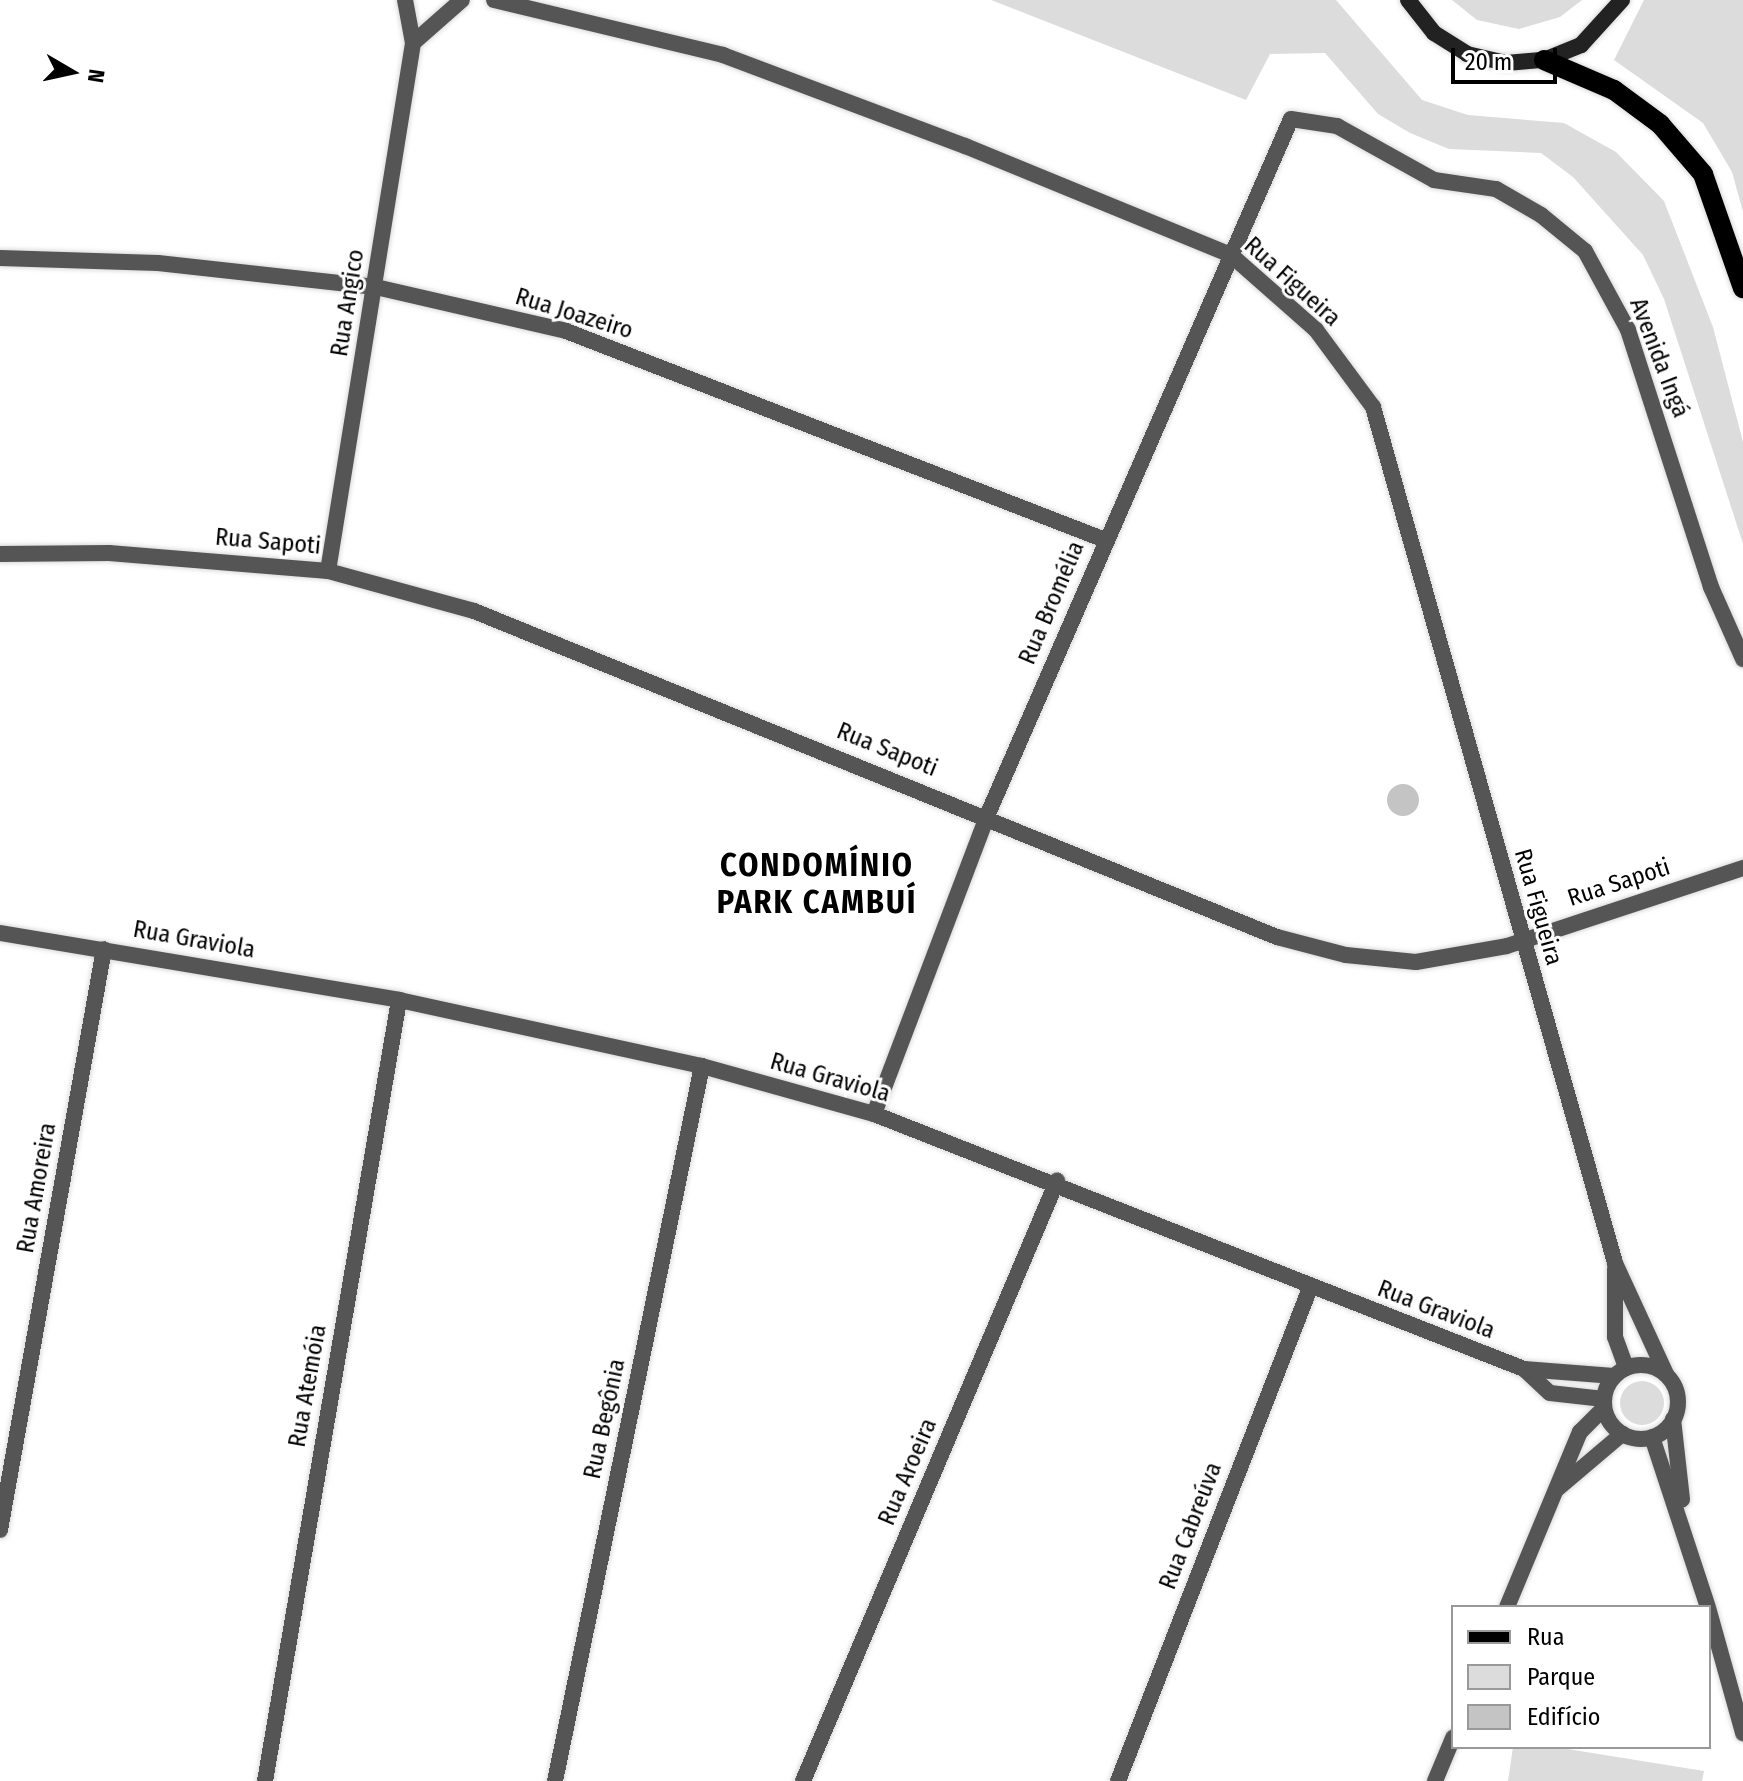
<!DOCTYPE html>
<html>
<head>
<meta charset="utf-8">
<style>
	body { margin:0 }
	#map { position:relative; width:1743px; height:1781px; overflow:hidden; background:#fff; font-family:"Fira Sans Condensed",sans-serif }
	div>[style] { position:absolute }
	.green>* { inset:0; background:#dcdcdc }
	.round { border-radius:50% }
	.building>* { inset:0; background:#c4c4c4 }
	.roads { filter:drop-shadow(0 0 2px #dbdbdb) drop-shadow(0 0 2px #dbdbdb) }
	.minor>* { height:16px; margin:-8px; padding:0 8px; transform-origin:8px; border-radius:8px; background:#555 }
	.minor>.ring { margin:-8px; padding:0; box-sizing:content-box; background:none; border:16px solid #555; border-radius:50% }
	.secondary>* { height:16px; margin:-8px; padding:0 8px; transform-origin:8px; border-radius:8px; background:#222 }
	.primary>* { height:20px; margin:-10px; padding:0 10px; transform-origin:10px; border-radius:10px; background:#000 }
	span { translate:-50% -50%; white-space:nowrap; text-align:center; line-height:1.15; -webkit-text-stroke:6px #fff; paint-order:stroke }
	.street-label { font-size:24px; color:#000 }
	.district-label { font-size:32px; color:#000; font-weight:700; letter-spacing:2px }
	.legend { position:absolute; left:1451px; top:1605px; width:260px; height:144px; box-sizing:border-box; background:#fff; border:2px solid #999; margin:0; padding:10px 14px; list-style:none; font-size:24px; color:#000 }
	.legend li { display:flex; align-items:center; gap:16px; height:40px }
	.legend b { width:40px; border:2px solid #999 }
	.north { position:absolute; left:32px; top:32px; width:80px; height:80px; -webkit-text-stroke:6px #fff; paint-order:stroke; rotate:99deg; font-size:22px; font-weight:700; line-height:32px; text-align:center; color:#000 }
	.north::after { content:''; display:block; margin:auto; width:28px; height:36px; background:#000; clip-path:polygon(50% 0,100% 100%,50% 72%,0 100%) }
	.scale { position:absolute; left:1451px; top:48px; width:106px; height:36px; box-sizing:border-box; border:4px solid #000; border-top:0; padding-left:10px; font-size:24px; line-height:28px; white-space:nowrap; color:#000; -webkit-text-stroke:6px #fff; paint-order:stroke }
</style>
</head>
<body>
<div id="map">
	<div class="green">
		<i style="clip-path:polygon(991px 0,1336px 0,1422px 100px,1468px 115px,1564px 123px,1616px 152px,1664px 201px,1713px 327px,1743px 442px,1743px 544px,1664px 299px,1643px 255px,1573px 177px,1541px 153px,1449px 149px,1410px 133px,1378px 114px,1325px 53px,1270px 54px,1246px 100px)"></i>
		<i style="clip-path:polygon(1452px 0,1582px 0,1560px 17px,1519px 29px,1477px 20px)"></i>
		<i style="clip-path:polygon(1644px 0,1743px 0,1743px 212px,1732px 172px,1703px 123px,1614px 60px)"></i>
		<i class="round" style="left:1620px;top:1381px;width:44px;height:44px"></i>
		<i style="clip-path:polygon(1513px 1747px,1555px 1747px,1704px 1771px,1702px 1781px,1508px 1781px)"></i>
	</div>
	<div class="building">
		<i class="round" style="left:1387px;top:784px;width:32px;height:32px"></i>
	</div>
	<div class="roads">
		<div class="minor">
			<i style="left:494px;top:0;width:236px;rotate:13.5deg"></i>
			<i style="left:723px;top:55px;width:259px;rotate:20.6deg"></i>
			<i style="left:965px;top:146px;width:287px;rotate:22.3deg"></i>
			<i style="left:1231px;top:255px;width:113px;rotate:41.4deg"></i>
			<i style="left:1316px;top:330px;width:96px;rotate:53.5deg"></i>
			<i style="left:1373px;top:407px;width:890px;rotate:74.21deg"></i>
			<i style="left:1615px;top:1263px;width:122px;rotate:65.3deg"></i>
			<i style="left:413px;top:43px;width:65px;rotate:-41.3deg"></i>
			<i style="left:0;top:258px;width:158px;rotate:1.8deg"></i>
			<i style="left:158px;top:263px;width:219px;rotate:6.3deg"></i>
			<i style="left:376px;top:287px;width:195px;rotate:13deg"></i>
			<i style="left:566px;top:331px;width:578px;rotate:21.19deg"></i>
			<i style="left:0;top:554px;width:109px;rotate:-0.5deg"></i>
			<i style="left:109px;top:553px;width:220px;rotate:4.7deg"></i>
			<i style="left:328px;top:571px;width:151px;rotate:15.3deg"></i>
			<i style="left:474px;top:611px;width:867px;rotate:22.1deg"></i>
			<i style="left:1277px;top:937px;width:71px;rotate:14.6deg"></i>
			<i style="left:1346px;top:955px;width:70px;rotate:5.7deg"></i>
			<i style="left:1416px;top:962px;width:92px;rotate:-10deg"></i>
			<i style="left:1507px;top:946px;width:249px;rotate:-18.3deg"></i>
			<i style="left:328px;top:571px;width:535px;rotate:-80.85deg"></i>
			<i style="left:413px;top:43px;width:44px;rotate:-100.5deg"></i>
			<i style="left:0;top:933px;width:405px;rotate:9.5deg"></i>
			<i style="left:399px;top:1000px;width:310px;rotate:12.3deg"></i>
			<i style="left:702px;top:1066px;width:179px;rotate:15.6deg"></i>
			<i style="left:874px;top:1114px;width:698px;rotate:21.42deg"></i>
			<i style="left:1524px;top:1369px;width:35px;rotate:43deg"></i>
			<i style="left:1550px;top:1393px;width:54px;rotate:6.3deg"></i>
			<i style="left:874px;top:1114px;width:319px;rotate:-69.2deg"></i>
			<i style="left:987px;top:816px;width:760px;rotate:-66.44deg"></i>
			<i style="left:1291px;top:119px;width:47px;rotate:8.7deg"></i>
			<i style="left:1337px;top:126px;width:111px;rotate:29.1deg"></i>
			<i style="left:1434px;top:180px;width:63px;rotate:8.3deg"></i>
			<i style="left:1496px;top:189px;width:52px;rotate:30deg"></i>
			<i style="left:1541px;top:215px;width:57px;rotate:39.3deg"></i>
			<i style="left:1585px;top:251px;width:90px;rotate:61.4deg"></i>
			<i style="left:1628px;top:330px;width:270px;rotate:72.1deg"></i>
			<i style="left:1711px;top:587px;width:79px;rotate:66deg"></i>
			<i style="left:1615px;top:1269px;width:68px;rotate:90deg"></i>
			<i style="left:1615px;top:1337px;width:33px;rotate:70deg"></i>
			<i class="ring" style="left:1604px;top:1365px;width:58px;height:58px"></i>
			<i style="left:1524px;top:1369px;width:90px;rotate:4.4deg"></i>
			<i style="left:1673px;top:1419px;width:81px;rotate:83.6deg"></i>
			<i style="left:1652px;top:1437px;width:179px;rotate:71.8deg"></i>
			<i style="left:1556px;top:1490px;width:87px;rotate:-40.3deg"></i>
			<i style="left:0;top:1530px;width:590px;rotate:-79.85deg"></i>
			<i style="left:1507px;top:1607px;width:190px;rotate:-67.4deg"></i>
			<i style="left:1580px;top:1432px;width:34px;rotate:-45deg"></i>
			<i style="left:1709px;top:1611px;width:127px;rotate:74.4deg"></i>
			<i style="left:265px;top:1781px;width:792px;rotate:-80.26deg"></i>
			<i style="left:555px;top:1781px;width:730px;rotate:-78.38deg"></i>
			<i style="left:803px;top:1781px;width:652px;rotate:-67.06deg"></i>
			<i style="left:1118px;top:1781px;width:529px;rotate:-68.72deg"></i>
			<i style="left:1435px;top:1781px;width:47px;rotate:-67.3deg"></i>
		</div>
		<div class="secondary">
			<i style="left:1408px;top:0;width:42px;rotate:51.8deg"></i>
			<i style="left:1434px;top:33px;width:39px;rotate:32deg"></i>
			<i style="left:1467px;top:54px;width:40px;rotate:13deg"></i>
			<i style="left:1506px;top:63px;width:38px;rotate:-5deg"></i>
			<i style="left:1544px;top:60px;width:40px;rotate:-22deg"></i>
			<i style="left:1581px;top:45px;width:61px;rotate:-47.7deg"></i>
		</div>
		<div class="primary">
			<i style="left:1544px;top:60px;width:76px;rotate:23.2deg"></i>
			<i style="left:1614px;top:90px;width:57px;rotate:36.5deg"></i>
			<i style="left:1660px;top:124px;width:66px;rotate:49.3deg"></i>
			<i style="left:1703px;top:174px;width:121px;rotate:70.7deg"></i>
		</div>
	</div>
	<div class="street-label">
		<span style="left:1292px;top:282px;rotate:42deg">Rua Figueira</span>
		<span style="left:348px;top:303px;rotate:-81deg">Rua Angico</span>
		<span style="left:574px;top:314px;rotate:17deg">Rua Joazeiro</span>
		<span style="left:1659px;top:358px;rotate:69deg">Avenida Ingá</span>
		<span style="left:268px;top:542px;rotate:5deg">Rua Sapoti</span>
		<span style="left:1052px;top:603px;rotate:-67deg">Rua Bromélia</span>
		<span style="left:887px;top:750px;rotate:22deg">Rua Sapoti</span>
		<span style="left:1619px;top:883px;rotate:-18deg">Rua Sapoti</span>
		<span style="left:1538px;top:907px;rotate:74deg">Rua Figueira</span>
		<span style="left:194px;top:940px;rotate:10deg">Rua Graviola</span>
		<span style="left:830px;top:1078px;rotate:16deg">Rua Graviola</span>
		<span style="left:37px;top:1188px;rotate:-80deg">Rua Amoreira</span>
		<span style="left:1436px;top:1310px;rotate:21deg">Rua Graviola</span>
		<span style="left:308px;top:1386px;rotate:-80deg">Rua Atemóia</span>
		<span style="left:605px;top:1419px;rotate:-78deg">Rua Begônia</span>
		<span style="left:908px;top:1472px;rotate:-67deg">Rua Aroeira</span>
		<span style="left:1191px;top:1526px;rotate:-69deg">Rua Cabreúva</span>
	</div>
	<div class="district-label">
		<span style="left:817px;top:884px">CONDOMÍNIO<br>PARK CAMBUÍ</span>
	</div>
	<ul class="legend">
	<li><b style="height:10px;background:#000"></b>Rua</li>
	<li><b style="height:22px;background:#dcdcdc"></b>Parque</li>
	<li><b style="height:22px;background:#c4c4c4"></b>Edifício</li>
	</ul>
	<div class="north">N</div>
	<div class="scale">20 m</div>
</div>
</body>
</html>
